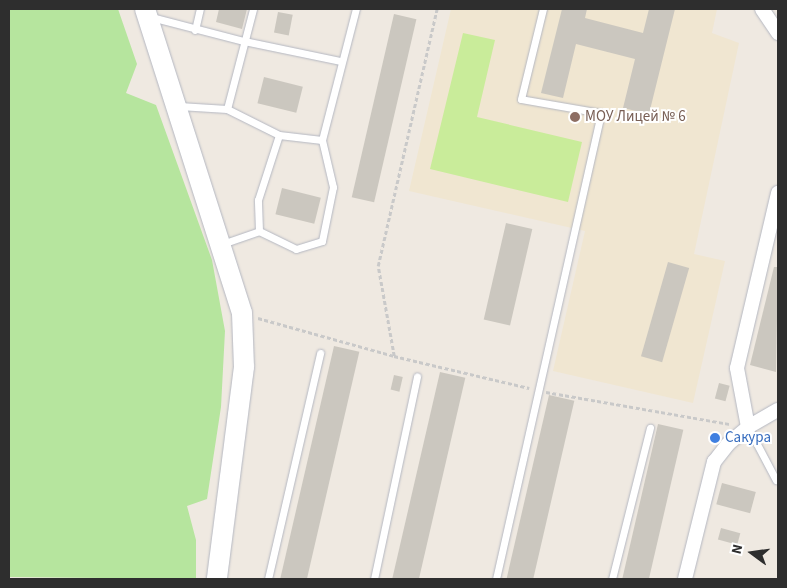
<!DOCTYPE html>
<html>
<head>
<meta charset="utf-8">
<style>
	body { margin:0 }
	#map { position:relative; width:787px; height:588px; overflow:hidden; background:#efe9e1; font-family:"Source Sans 3",sans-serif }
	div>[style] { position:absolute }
	.education>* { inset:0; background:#f0e6d1 }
	.green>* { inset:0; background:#b6e59e }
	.pitch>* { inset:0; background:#c9ec9a }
	.building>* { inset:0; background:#cbc7bf; transform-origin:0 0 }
	.path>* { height:2.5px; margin-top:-1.25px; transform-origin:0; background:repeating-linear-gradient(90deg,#c9c9c9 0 4px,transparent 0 6.5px) }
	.roads { filter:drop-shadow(0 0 1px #b4b7c1) drop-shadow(0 0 1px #b4b7c1) }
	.lane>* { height:7px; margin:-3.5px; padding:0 3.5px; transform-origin:3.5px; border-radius:3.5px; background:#fff }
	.street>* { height:14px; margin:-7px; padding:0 7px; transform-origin:7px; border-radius:7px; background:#fff }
	.secondary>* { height:20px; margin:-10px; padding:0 10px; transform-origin:10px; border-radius:10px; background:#fff }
	.dots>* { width:14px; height:14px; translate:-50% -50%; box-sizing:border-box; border:2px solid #fff; border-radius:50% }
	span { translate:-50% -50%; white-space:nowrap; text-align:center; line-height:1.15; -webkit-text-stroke:4px #fff; paint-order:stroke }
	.education-label { font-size:15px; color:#785e54 }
	.left { translate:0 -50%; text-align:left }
	.shop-label { font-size:15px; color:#366cbe }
	.frame { position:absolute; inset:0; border:10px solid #2e2e2e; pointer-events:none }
	.north { position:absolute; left:727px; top:528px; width:50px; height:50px; -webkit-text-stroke:4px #fff; paint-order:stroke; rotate:284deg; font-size:14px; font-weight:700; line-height:20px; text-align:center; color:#2e2e2e }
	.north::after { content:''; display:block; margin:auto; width:18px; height:22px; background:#2e2e2e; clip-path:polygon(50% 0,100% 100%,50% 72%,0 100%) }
</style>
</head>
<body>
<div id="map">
	<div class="education">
		<i style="clip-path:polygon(451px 9px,717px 9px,712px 33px,739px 43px,694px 254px,725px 261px,693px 403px,553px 371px,585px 231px,409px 191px)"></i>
	</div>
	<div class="green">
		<i style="clip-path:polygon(9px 9px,118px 9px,137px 64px,126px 93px,156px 105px,212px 260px,225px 331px,221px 407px,207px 499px,187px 506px,196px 540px,196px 579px,9px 577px)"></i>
	</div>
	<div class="pitch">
		<i style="clip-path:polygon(463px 33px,495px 40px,477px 117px,582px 142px,568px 202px,430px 169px)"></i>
	</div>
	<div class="building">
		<i style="clip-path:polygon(219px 9px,247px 9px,242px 29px,216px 22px)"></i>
		<i style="clip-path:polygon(562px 9px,587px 9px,585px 18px,643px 33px,649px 9px,675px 9px,649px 114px,623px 108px,635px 59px,576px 44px,563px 98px,541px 93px)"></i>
		<i style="left:278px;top:12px;width:15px;height:21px;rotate:11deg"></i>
		<i style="left:394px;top:14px;width:23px;height:188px;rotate:13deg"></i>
		<i style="left:264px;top:77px;width:40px;height:27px;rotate:14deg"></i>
		<i style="left:282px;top:188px;width:40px;height:27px;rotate:14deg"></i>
		<i style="left:506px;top:223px;width:27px;height:99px;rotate:13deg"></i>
		<i style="left:668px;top:262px;width:22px;height:98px;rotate:16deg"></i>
		<i style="clip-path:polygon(774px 267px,778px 267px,776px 372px,750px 365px)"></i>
		<i style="left:334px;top:346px;width:26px;height:240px;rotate:13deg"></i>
		<i style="left:440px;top:372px;width:26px;height:213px;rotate:13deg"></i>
		<i style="left:394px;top:375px;width:9px;height:15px;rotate:13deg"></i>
		<i style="left:719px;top:383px;width:11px;height:16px;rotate:15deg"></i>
		<i style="left:549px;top:395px;width:26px;height:189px;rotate:13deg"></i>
		<i style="left:658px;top:424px;width:26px;height:159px;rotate:13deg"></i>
		<i style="left:722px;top:483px;width:35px;height:22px;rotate:15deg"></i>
		<i style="left:721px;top:528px;width:20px;height:12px;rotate:15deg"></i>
	</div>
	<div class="path">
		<i style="left:258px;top:318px;width:141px;rotate:15.6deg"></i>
		<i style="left:394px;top:356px;width:139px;rotate:13.3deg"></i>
		<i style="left:394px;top:356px;width:91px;rotate:-100.1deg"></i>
		<i style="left:378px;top:266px;width:264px;rotate:-77.1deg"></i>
		<i style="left:546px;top:392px;width:187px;rotate:9.9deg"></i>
	</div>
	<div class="roads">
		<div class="lane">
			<i style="left:151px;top:17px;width:96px;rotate:14.5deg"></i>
			<i style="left:244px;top:41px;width:99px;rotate:11.7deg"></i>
			<i style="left:195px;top:30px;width:22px;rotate:-77deg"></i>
			<i style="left:179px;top:106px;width:48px;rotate:3.6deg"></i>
			<i style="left:227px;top:109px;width:58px;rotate:26.6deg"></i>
			<i style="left:227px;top:109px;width:103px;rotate:-75.4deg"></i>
			<i style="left:259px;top:231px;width:31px;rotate:-92deg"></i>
			<i style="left:258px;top:200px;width:68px;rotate:-72.1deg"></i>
			<i style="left:279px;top:135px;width:43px;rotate:6.6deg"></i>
			<i style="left:222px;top:244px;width:39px;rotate:-19deg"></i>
			<i style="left:259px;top:231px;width:41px;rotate:25.9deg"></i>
			<i style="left:296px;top:249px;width:27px;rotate:-17deg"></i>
			<i style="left:322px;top:241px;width:55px;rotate:-78.5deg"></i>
			<i style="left:333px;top:187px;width:48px;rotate:-103.2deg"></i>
			<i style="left:322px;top:140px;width:135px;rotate:-75.5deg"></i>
			<i style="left:748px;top:427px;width:60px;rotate:62.2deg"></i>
			<i style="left:268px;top:579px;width:232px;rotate:-77deg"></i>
			<i style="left:374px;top:579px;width:207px;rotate:-78deg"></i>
			<i style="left:496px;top:579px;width:478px;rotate:-77.3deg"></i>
			<i style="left:601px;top:113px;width:81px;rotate:-170.1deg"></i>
			<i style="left:521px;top:99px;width:93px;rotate:-76.3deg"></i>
			<i style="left:612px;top:579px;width:156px;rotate:-75.9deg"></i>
		</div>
		<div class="street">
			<i style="left:762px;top:9px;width:29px;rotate:56deg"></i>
			<i style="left:748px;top:427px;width:60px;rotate:-100.6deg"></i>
			<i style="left:737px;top:368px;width:180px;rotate:-76.8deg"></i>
			<i style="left:685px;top:579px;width:121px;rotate:-76.1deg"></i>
			<i style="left:714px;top:462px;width:23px;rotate:-52deg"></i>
			<i style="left:728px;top:444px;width:26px;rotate:-40deg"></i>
			<i style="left:748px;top:427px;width:34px;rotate:-30deg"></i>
		</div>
		<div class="secondary">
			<i style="left:145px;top:9px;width:319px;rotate:72.3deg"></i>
			<i style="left:242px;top:313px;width:54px;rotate:87.9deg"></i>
			<i style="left:244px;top:367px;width:214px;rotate:97.3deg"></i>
		</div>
	</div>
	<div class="dots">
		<i style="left:575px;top:117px;background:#8d6e63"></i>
		<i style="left:715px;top:438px;background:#3f7fe0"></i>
	</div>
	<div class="education-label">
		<span class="left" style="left:585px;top:117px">МОУ Лицей № 6</span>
	</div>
	<div class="shop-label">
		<span class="left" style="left:725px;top:438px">Сакура</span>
	</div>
	<div class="frame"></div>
	<div class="north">N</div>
</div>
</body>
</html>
